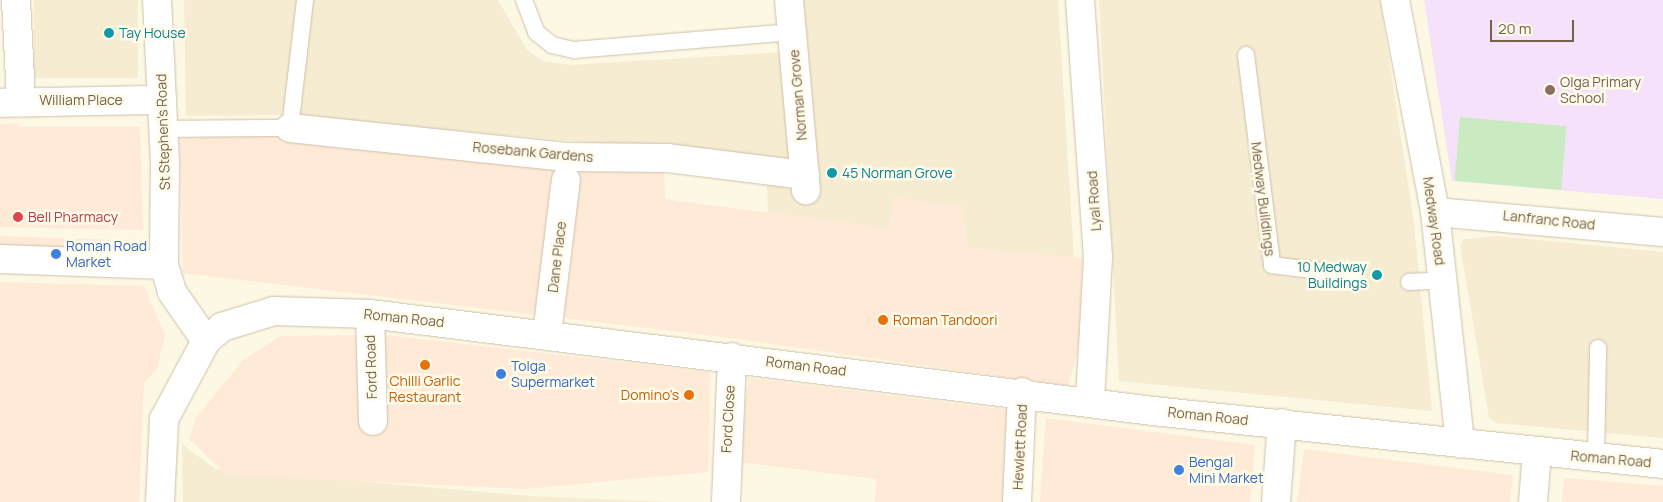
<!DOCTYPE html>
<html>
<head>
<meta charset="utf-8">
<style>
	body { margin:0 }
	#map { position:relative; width:1663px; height:502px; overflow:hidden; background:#fdf8e4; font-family:Manrope,sans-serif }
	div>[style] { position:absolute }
	.residential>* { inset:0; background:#f5ecd2; transform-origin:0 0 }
	.commercial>* { inset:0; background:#feead7; transform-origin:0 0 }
	.education>* { inset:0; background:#f5e1f9 }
	.green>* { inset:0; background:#caebc2; transform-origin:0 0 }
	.roads { filter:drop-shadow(0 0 1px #cfc1aa) drop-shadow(0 0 1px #cfc1aa) }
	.lane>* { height:16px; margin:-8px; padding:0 8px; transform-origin:8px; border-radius:8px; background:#fff }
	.street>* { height:28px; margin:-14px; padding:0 14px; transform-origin:14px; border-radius:14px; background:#fff }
	.secondary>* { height:28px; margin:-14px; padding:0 14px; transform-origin:14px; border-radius:14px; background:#fff }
	.dots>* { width:14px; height:14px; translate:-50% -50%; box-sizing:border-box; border:2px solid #fffbeb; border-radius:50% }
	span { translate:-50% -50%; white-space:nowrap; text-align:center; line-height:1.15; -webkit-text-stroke:5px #fffbeb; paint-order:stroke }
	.culture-label { font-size:14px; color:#0d838f }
	.left { translate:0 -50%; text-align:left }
	.right { translate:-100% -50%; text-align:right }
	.education-label { font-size:14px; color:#785e54 }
	.street-label { font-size:14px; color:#766249 }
	.health-label { font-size:14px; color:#be3a42 }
	.shop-label { font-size:14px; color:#366cbe }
	.food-label { font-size:14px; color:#c56008 }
	.scale { position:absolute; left:1490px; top:20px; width:84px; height:22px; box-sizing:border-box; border:2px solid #766249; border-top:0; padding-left:6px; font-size:15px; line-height:18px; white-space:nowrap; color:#766249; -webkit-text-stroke:4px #fffbeb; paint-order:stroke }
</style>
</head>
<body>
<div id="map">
	<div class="residential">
		<i style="left:34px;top:0;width:104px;height:78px"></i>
		<i style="clip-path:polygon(184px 0,498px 0,527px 50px,543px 61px,570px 65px,799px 51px,794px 0,1058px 0,1074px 258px,967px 248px,963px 207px,889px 229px,768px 213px,766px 158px,279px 115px,186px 116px)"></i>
		<i style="clip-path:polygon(1099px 0,1380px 0,1414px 223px,1432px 411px,1119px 381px)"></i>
		<i style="clip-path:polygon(1497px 236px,1663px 252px,1663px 438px,1497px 423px,1489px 418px,1460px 245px,1464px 239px)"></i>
		<i style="clip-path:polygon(182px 444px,215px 469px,530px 496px,669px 502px,183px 502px)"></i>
	</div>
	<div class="commercial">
		<i style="clip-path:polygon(18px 123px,19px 127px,140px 127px,143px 230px,0 227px,0 124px)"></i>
		<i style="clip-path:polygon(293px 134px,664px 172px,665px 199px,889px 229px,893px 197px,963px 207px,967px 248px,1082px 258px,1081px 340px,1068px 386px,723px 337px,183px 273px,179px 138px)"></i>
		<i style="left:0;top:236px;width:109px;height:34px;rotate:2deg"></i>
		<i style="clip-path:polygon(0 282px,144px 286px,165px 335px,157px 369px,144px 383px,139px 502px,0 502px)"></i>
		<i style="clip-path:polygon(386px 335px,710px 372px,708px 472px,525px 489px,227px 475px,189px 439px,196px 418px,242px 361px,280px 336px)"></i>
		<i style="clip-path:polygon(749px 378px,1009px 410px,1005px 502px,875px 502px,876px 479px,737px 462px)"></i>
		<i style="clip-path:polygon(1046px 418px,1255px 445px,1250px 502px,1040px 502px)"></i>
		<i style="clip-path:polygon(1304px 449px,1513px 475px,1510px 502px,1297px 502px)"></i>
		<i style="clip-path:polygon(1564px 478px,1663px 486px,1663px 502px,1562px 502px)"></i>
	</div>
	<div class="education">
		<i style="clip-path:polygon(1424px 0,1663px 0,1663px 199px,1452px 181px)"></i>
	</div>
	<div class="green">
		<i style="left:1460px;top:117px;width:107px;height:64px;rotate:5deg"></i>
	</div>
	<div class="roads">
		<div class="lane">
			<i style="left:524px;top:0;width:34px;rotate:69deg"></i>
			<i style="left:536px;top:32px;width:21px;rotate:39deg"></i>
			<i style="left:552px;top:45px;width:23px;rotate:13deg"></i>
			<i style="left:574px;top:50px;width:219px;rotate:-4.7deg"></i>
			<i style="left:1246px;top:55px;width:212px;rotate:82.9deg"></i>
			<i style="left:1272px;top:265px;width:80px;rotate:7.2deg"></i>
			<i style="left:164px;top:129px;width:126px;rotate:-0.5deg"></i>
			<i style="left:290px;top:128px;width:129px;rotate:-83.3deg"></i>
			<i style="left:1409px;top:282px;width:33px;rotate:-3deg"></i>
			<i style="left:1596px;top:457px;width:109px;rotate:-88.9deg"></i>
		</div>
		<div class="street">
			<i style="left:16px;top:0;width:99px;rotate:87.1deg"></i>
			<i style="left:157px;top:0;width:161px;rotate:87.2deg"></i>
			<i style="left:165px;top:161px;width:104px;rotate:90.6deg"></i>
			<i style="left:789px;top:0;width:191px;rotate:84.9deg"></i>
			<i style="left:1080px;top:0;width:258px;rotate:86deg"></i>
			<i style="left:1098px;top:257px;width:145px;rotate:93.2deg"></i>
			<i style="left:1395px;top:0;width:216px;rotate:79.3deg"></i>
			<i style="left:1435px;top:212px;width:233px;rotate:83.8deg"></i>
			<i style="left:0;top:103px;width:162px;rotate:-1.1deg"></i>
			<i style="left:290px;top:128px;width:280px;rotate:6deg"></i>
			<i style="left:568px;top:157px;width:100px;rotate:0.6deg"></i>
			<i style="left:668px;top:158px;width:138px;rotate:7.1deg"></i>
			<i style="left:1435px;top:212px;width:229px;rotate:5deg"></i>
			<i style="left:370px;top:314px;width:107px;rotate:88.4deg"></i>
			<i style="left:547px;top:334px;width:155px;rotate:-83deg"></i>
			<i style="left:160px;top:502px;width:83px;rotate:-87.2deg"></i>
			<i style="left:164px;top:419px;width:89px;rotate:-61.7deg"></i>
			<i style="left:726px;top:502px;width:145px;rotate:-87.6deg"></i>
			<i style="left:1017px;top:502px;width:110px;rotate:-87.4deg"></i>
			<i style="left:1276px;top:502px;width:79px;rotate:-85.7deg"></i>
			<i style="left:1533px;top:502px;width:49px;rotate:-85.3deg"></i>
		</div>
		<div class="secondary">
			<i style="left:0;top:259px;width:164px;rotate:2.1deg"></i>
			<i style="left:164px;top:265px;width:28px;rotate:73deg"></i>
			<i style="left:172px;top:292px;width:60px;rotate:55.2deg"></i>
			<i style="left:206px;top:341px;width:21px;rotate:-41deg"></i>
			<i style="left:222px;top:327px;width:54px;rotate:-17.1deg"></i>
			<i style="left:274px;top:311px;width:96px;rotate:1.8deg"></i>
			<i style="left:370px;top:314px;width:789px;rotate:7.06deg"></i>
			<i style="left:1153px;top:411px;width:513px;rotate:5.93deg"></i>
		</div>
	</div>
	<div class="dots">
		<i style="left:109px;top:33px;background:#0f9aa8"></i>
		<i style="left:1550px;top:90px;background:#8d6e63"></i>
		<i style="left:832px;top:173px;background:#0f9aa8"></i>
		<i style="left:18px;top:217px;background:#e0444e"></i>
		<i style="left:56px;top:254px;background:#3f7fe0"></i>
		<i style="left:1377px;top:275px;background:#0f9aa8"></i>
		<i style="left:883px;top:320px;background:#e8710a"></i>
		<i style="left:425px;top:365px;background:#e8710a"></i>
		<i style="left:501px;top:374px;background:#3f7fe0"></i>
		<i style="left:689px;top:395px;background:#e8710a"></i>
		<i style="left:1179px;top:470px;background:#3f7fe0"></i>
	</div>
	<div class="culture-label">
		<span class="left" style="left:119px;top:33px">Tay House</span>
		<span class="left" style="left:842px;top:173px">45 Norman Grove</span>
		<span class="right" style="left:1367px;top:275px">10 Medway<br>Buildings</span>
	</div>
	<div class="education-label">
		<span class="left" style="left:1560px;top:90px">Olga Primary<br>School</span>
	</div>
	<div class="street-label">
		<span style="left:798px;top:95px;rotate:-95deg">Norman Grove</span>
		<span style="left:81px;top:100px">William Place</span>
		<span style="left:163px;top:132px;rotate:-92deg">St Stephen's Road</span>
		<span style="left:533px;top:152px;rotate:5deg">Rosebank Gardens</span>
		<span style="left:1263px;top:199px;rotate:83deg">Medway Buildings</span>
		<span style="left:1094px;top:201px;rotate:-94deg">Lyal Road</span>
		<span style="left:1549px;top:220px;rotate:6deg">Lanfranc Road</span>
		<span style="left:1434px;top:221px;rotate:82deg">Medway Road</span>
		<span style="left:557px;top:257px;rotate:-83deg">Dane Place</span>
		<span style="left:404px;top:318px;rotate:6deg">Roman Road</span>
		<span style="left:806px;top:366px;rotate:7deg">Roman Road</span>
		<span style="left:371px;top:367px;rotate:-92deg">Ford Road</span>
		<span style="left:1208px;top:416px;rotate:6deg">Roman Road</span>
		<span style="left:728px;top:419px;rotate:-87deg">Ford Close</span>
		<span style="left:1020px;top:447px;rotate:-87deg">Hewlett Road</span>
		<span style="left:1611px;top:459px;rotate:5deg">Roman Road</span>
	</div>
	<div class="health-label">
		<span class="left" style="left:28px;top:217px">Bell Pharmacy</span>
	</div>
	<div class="shop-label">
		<span class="left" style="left:66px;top:254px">Roman Road<br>Market</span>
		<span class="left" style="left:511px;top:374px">Tolga<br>Supermarket</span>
		<span class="left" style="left:1189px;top:470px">Bengal<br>Mini Market</span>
	</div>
	<div class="food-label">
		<span class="left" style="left:893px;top:320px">Roman Tandoori</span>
		<span style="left:425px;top:389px">Chilli Garlic<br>Restaurant</span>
		<span class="right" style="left:679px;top:395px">Domino's</span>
	</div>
	<div class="scale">20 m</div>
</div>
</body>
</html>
